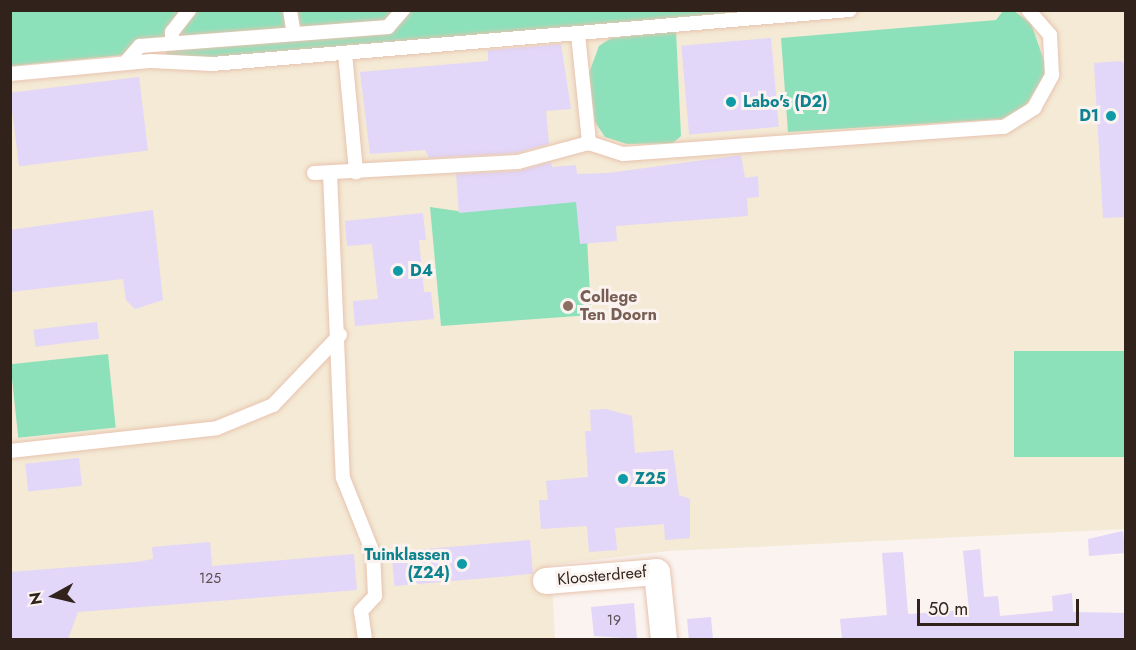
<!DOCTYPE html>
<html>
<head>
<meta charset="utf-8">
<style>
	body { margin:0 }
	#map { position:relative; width:1136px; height:650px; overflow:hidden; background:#faf3ef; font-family:Jost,sans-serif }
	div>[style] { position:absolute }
	.education>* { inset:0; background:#f4ead5 }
	.green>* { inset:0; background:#8ce1bb; transform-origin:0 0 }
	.building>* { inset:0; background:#e2d6f9; transform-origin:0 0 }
	.roads { filter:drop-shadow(0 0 2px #e7c3af) drop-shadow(0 0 2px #e7c3af) }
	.service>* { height:14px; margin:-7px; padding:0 7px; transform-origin:7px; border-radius:7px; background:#fff }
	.minor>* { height:26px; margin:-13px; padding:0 13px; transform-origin:13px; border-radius:13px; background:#fff }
	.dots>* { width:16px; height:16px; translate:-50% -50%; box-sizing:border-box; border:3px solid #faf3ef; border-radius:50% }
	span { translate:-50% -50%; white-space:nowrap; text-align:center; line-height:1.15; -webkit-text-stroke:6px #faf3ef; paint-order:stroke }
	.number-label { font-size:14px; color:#5d5053 }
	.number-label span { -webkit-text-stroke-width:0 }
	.culture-label { font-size:16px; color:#0d838f; font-weight:700 }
	.left { translate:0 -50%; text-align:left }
	.right { translate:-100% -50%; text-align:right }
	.education-label { font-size:16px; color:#785e54; font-weight:700 }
	.street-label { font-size:16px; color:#31231c }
	.frame { position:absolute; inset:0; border:12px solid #31231c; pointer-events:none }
	.north { position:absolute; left:24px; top:566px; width:60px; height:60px; -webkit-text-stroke:4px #faf3ef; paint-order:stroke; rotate:262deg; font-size:16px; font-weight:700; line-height:24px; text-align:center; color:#31231c }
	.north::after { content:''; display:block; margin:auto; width:21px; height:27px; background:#31231c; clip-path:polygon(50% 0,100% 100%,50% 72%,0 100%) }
	.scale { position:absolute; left:917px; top:599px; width:162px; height:27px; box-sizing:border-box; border:3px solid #31231c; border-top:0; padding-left:8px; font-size:18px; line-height:21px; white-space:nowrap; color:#31231c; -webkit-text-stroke:4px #faf3ef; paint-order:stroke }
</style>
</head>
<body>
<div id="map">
	<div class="education">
		<i style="clip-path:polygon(748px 11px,1125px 11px,1125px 529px,668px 551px,551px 565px,555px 639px,11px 639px,10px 82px)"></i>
	</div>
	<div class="green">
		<i style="clip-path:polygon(11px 11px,748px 11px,168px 65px,166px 51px,11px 66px)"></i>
		<i style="clip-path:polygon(1003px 11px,1014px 11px,1031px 23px,1047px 70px,1026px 105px,1002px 119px,788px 132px,781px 38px,996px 20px)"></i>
		<i style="clip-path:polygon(676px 31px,681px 136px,673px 143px,627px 144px,605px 137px,595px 122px,589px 73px,599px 46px,611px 38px)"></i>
		<i style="clip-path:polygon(585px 199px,591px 315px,441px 326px,430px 207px,464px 212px)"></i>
		<i style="left:1125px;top:351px;width:106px;height:111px;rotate:90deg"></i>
		<i style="left:108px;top:354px;width:74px;height:98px;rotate:84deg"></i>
	</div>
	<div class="building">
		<i style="left:771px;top:38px;width:89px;height:90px;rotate:85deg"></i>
		<i style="clip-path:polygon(561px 44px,571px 109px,546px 111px,549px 144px,517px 153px,429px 158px,425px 150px,370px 154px,360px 72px,488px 61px,488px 50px)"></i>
		<i style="clip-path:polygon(1121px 61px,1125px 64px,1125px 217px,1103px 218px,1094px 63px)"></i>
		<i style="left:139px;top:77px;width:74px;height:130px;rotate:83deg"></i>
		<i style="clip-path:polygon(741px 155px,745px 178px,758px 176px,759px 197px,747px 198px,748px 216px,616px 226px,617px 241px,580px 244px,576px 202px,459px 213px,456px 174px,518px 171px,551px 162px,552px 167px,576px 165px,577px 174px,608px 173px)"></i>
		<i style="clip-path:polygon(153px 210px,163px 300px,135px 309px,126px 300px,123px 279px,10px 292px,10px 230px)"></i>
		<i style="clip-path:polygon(423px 213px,426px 240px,419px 240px,424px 292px,431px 292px,434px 319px,355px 326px,353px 301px,378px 299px,372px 244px,347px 246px,345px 221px)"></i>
		<i style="left:97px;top:322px;width:17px;height:64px;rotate:83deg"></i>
		<i style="clip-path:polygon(606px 409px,632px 416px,635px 453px,673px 450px,679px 495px,690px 499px,690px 538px,665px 540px,664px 524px,615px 528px,617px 550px,589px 552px,587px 526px,541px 529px,539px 500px,548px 500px,546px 481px,588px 477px,585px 431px,591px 431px,590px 410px)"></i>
		<i style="left:79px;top:458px;width:28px;height:54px;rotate:84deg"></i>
		<i style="clip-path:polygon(1123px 531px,1125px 553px,1089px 556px,1088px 539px)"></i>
		<i style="left:530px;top:540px;width:34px;height:139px;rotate:85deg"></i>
		<i style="clip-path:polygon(210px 542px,212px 566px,354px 554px,357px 590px,78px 612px,68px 639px,10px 639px,10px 572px,137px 562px,153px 559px,152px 547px)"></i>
		<i style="clip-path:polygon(980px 549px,984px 597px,998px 596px,1000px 616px,1053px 611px,1052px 596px,1072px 593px,1073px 612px,1125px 613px,1125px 639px,842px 639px,840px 619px,887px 615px,882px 553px,903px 552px,908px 614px,969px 610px,963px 551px)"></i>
		<i style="clip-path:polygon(634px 603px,637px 639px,594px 636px,591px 607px)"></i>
		<i style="left:711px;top:617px;width:22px;height:24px;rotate:85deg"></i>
	</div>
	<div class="roads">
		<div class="service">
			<i style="left:290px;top:10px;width:20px;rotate:81deg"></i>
			<i style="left:578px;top:34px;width:110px;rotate:84.2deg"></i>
			<i style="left:172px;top:43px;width:11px;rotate:-90deg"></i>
			<i style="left:172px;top:32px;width:28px;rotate:-52deg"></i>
			<i style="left:345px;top:53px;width:120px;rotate:84.7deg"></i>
			<i style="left:125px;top:63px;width:23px;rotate:-49deg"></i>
			<i style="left:140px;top:46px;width:249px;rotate:-4.4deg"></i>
			<i style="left:388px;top:27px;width:23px;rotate:-49deg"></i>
			<i style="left:10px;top:74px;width:142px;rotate:-5.3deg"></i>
			<i style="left:151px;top:61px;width:61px;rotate:2.8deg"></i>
			<i style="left:212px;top:64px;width:640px;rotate:-4.84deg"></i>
			<i style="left:314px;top:173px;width:204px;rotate:-3.1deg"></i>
			<i style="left:518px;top:162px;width:73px;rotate:-15deg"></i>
			<i style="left:589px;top:143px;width:36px;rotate:18deg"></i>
			<i style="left:623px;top:154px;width:382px;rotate:-4.1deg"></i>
			<i style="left:1004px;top:127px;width:36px;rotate:-32deg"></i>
			<i style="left:1034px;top:108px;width:38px;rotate:-61deg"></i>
			<i style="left:1052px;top:75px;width:40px;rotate:-92.9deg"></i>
			<i style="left:1050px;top:35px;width:33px;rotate:-131deg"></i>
			<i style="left:330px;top:173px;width:305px;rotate:87.6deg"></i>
			<i style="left:343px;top:478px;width:81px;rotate:68.2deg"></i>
			<i style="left:373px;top:553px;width:43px;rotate:87.3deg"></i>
			<i style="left:375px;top:596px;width:21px;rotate:133deg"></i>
			<i style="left:361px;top:611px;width:29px;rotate:82deg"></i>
			<i style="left:10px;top:451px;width:208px;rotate:-6.3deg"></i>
			<i style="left:217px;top:428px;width:61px;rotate:-22.3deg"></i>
			<i style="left:273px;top:405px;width:97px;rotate:-46.3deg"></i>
		</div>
		<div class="minor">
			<i style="left:546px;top:581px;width:111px;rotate:-4.6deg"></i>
			<i style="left:657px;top:572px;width:68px;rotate:84.1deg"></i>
		</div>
	</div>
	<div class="dots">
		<i style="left:731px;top:102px;background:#0f9aa8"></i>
		<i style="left:1111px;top:116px;background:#0f9aa8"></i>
		<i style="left:398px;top:271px;background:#0f9aa8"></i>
		<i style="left:568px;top:306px;background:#8d6e63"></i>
		<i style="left:623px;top:479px;background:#0f9aa8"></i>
		<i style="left:462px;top:564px;background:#0f9aa8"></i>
	</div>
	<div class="number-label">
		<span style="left:210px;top:578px">125</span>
		<span style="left:614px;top:620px">19</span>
	</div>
	<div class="culture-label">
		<span class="left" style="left:743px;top:102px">Labo's (D2)</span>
		<span class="right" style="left:1099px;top:116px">D1</span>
		<span class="left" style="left:410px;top:271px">D4</span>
		<span class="left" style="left:635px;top:479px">Z25</span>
		<span class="right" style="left:450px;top:564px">Tuinklassen<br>(Z24)</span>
	</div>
	<div class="education-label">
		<span class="left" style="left:580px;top:306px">College<br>Ten Doorn</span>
	</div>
	<div class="street-label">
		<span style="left:602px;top:576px;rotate:-5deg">Kloosterdreef</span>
	</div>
	<div class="frame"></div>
	<div class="north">N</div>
	<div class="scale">50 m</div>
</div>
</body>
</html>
